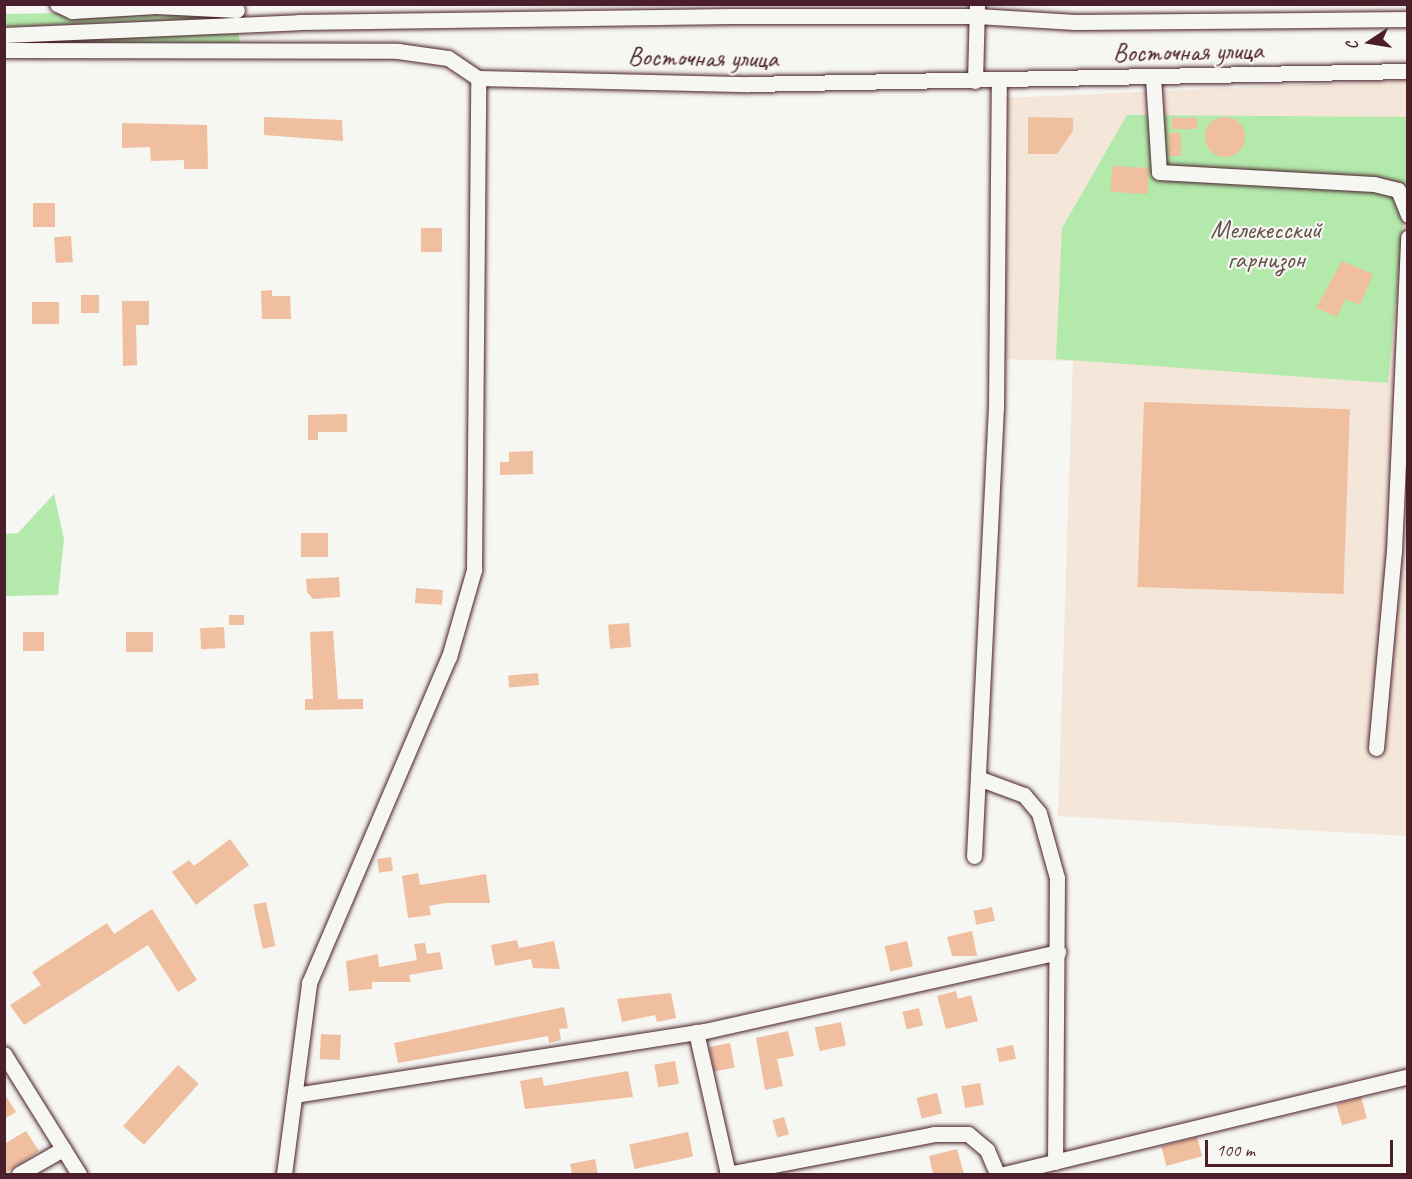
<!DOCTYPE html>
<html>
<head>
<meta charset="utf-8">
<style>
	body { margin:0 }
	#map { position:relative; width:1412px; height:1179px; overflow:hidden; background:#f6f6f2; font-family:Caveat,sans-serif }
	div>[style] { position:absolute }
	.built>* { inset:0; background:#f4e6d9 }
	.green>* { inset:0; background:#b3e9ab }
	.building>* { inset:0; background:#f0bfa0; transform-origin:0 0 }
	.round { border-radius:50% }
	.roads { filter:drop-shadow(0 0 2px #4a1f2b) drop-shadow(0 0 2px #4a1f2b) }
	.minor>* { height:15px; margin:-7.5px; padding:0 7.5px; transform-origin:7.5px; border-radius:7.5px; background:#f6f6f2 }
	span { translate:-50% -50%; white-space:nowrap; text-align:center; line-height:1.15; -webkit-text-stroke:4.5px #f6f6f2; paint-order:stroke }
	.street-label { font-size:26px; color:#4a1f2b }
	.park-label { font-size:26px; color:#64524b }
	.frame { position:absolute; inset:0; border:6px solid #4a1f2b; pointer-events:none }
	.north { position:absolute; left:1340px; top:12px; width:60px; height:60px; -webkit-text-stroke:4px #f6f6f2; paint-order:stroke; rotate:258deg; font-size:16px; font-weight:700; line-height:24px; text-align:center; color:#4a1f2b }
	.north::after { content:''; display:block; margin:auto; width:21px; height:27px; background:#4a1f2b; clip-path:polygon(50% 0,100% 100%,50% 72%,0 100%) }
	.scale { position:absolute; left:1205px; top:1140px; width:188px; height:27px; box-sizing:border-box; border:3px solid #4a1f2b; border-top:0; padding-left:8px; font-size:18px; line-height:21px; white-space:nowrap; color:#4a1f2b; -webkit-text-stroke:4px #f6f6f2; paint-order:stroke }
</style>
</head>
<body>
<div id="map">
	<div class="built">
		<i style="clip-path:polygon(1407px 80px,1407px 836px,1058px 816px,1073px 361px,996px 359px,1003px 98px)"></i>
	</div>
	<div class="green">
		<i style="clip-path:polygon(165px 11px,223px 18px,5px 27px,5px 14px)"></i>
		<i style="clip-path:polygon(238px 31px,240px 43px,5px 46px,4px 38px)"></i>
		<i style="clip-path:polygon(1127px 115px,1407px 117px,1407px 183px,1388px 383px,1056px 359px,1062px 228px)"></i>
		<i style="clip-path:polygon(54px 494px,64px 539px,58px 595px,5px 596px,5px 534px,18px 533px)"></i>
	</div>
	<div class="building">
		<i style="clip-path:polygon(264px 117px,342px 120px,343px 141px,264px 135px)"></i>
		<i style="clip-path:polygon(1028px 117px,1073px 118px,1073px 131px,1057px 154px,1028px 154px)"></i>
		<i class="round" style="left:1205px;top:117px;width:40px;height:40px"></i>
		<i style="left:1197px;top:118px;width:11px;height:25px;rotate:90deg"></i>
		<i style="clip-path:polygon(122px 123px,207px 125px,208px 169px,184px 169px,184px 160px,151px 161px,150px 147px,122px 148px)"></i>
		<i style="left:1169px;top:133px;width:12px;height:23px"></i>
		<i style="left:1112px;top:166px;width:37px;height:26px;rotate:3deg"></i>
		<i style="left:55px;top:203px;width:24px;height:22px;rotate:90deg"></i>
		<i style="left:421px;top:228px;width:21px;height:24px"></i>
		<i style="left:71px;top:236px;width:26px;height:17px;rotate:86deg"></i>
		<i style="clip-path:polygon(1342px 261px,1373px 274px,1360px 305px,1345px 299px,1337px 317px,1316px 308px)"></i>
		<i style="clip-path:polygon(272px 290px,272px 296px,290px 296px,291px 319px,262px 319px,261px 291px)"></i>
		<i style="left:81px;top:295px;width:18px;height:18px"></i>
		<i style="clip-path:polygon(122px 301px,149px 301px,149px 325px,136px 325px,137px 365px,123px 366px)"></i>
		<i style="left:32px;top:302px;width:27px;height:22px"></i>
		<i style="left:1144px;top:402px;width:206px;height:185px;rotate:2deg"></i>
		<i style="clip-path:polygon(347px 414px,347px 432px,318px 432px,318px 440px,308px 440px,308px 415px)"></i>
		<i style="clip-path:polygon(533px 451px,533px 474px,500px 475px,500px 462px,509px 462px,509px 452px)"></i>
		<i style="left:328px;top:533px;width:24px;height:27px;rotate:90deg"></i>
		<i style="clip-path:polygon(339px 577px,340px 597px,313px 599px,307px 592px,306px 579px)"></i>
		<i style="left:416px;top:588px;width:27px;height:15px;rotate:4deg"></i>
		<i style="left:229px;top:615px;width:15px;height:10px"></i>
		<i style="left:629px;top:623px;width:24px;height:21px;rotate:85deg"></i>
		<i style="left:224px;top:627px;width:21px;height:24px;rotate:87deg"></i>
		<i style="clip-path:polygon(333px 631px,338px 699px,363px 699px,363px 709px,305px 710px,305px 699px,313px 699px,310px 632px)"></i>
		<i style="left:44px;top:632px;width:19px;height:21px;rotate:90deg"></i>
		<i style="left:126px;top:632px;width:27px;height:20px"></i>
		<i style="left:538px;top:673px;width:12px;height:30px;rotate:85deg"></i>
		<i style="clip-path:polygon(230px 839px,249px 865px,196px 905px,172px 872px,189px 860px,194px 866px)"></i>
		<i style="left:391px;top:857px;width:14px;height:14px;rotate:82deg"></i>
		<i style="clip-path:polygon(418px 873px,420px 885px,486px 874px,490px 903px,445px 903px,429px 906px,431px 915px,408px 918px,402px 876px)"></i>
		<i style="left:266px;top:902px;width:45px;height:13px;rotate:78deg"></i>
		<i style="left:992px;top:907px;width:14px;height:19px;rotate:78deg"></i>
		<i style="clip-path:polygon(152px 909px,197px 980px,178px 992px,148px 945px,24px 1025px,10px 1005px,41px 985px,32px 972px,107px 923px,114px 934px)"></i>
		<i style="clip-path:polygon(972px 931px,977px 956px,952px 956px,947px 937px)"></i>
		<i style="clip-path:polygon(517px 940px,519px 948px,554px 941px,560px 969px,533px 968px,531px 959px,495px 966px,491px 945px)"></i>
		<i style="left:907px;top:941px;width:26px;height:23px;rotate:77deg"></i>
		<i style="clip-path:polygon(425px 943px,427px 954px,440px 952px,443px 969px,409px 975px,411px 982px,372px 982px,372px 989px,349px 991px,346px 961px,378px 954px,379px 967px,417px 960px,414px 944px)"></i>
		<i style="clip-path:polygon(956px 991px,958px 999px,971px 995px,978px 1021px,946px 1029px,937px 996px)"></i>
		<i style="clip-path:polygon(671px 993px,676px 1018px,657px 1022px,655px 1015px,622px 1022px,617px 999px)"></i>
		<i style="clip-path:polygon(564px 1007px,568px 1028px,559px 1029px,561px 1040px,549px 1043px,548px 1036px,398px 1063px,394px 1043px)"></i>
		<i style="left:919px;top:1008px;width:18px;height:17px;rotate:77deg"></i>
		<i style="left:841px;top:1022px;width:24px;height:27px;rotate:78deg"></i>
		<i style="clip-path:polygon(788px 1031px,794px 1056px,777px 1059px,783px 1086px,765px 1090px,756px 1038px)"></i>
		<i style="left:321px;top:1034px;width:20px;height:25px;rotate:3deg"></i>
		<i style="left:730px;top:1043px;width:25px;height:21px;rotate:79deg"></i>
		<i style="left:1013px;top:1045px;width:14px;height:17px;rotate:78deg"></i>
		<i style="left:675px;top:1061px;width:23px;height:21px;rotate:80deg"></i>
		<i style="left:178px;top:1065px;width:28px;height:82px;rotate:42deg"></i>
		<i style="clip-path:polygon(628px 1071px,633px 1097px,525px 1109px,520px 1081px,542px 1077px,544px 1086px)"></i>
		<i style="left:980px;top:1083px;width:22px;height:19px;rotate:80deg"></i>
		<i style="clip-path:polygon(4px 1093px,16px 1112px,4px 1119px)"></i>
		<i style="left:937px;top:1093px;width:21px;height:21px;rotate:76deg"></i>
		<i style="left:1361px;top:1097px;width:22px;height:26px;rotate:74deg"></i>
		<i style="left:784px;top:1117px;width:18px;height:12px;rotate:74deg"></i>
		<i style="clip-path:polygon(26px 1131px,39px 1151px,4px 1174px,4px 1144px)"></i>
		<i style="left:688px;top:1132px;width:25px;height:60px;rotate:78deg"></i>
		<i style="left:1197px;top:1137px;width:20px;height:37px;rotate:75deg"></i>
		<i style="clip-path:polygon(957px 1149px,964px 1174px,933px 1174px,929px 1156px)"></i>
		<i style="clip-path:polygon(595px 1159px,598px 1174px,572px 1174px,570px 1164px)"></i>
	</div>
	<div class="roads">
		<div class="minor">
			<i style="left:57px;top:4px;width:17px;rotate:25deg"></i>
			<i style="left:72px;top:11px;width:84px;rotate:-3.4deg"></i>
			<i style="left:156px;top:6px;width:81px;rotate:2.8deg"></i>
			<i style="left:4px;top:35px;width:295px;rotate:-2.5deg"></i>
			<i style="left:299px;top:22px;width:432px;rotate:-0.8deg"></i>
			<i style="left:731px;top:16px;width:246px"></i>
			<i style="left:977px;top:16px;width:98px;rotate:3.5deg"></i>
			<i style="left:1075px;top:22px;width:333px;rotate:-0.5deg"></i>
			<i style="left:4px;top:50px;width:394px;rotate:0.1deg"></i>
			<i style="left:398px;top:51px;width:50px;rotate:8deg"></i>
			<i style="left:448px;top:58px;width:36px;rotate:34deg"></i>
			<i style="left:478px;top:78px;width:271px;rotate:1.3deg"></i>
			<i style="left:749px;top:84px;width:659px;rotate:-1.13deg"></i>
			<i style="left:1153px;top:77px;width:95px;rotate:86.4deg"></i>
			<i style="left:1159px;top:172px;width:215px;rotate:3.2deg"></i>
			<i style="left:1374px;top:184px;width:25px;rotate:14deg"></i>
			<i style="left:1398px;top:190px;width:27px;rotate:68deg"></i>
			<i style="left:975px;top:81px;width:77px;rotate:-88.5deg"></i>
			<i style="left:1376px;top:748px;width:198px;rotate:-84.8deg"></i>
			<i style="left:1394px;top:551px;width:314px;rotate:-87.4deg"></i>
			<i style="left:978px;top:778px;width:49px;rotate:20.3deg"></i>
			<i style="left:1024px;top:795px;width:23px;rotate:50deg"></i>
			<i style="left:1039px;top:813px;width:67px;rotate:74.5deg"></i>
			<i style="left:1057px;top:878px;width:284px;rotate:90.4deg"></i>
			<i style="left:974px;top:856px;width:450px;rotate:-87.2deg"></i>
			<i style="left:996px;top:407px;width:326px;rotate:-89.5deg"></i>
			<i style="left:696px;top:1032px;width:146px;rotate:77.3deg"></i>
			<i style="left:4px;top:1054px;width:142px;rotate:58deg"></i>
			<i style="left:295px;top:1095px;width:415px;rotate:-8.9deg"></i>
			<i style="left:705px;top:1031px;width:362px;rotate:-12.6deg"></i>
			<i style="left:19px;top:1174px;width:51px;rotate:-29.6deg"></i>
			<i style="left:284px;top:1174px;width:193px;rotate:-82.5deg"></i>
			<i style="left:309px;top:983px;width:355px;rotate:-66.8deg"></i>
			<i style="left:449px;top:657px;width:91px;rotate:-74deg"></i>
			<i style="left:474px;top:570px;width:492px;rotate:-89.5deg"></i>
			<i style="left:727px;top:1174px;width:211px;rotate:-10.9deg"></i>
			<i style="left:934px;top:1134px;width:34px"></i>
			<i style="left:968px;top:1134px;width:25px;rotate:40deg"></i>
			<i style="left:987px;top:1150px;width:26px;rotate:67deg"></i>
			<i style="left:1004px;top:1174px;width:416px;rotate:-13.6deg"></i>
		</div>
	</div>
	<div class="street-label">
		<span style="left:1188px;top:52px;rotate:-1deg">Восточная улица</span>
		<span style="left:703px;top:58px;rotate:1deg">Восточная улица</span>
	</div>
	<div class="park-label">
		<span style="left:1266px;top:245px">Мелекесский<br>гарнизон</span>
	</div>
	<div class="frame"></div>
	<div class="north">С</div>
	<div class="scale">100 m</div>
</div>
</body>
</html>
